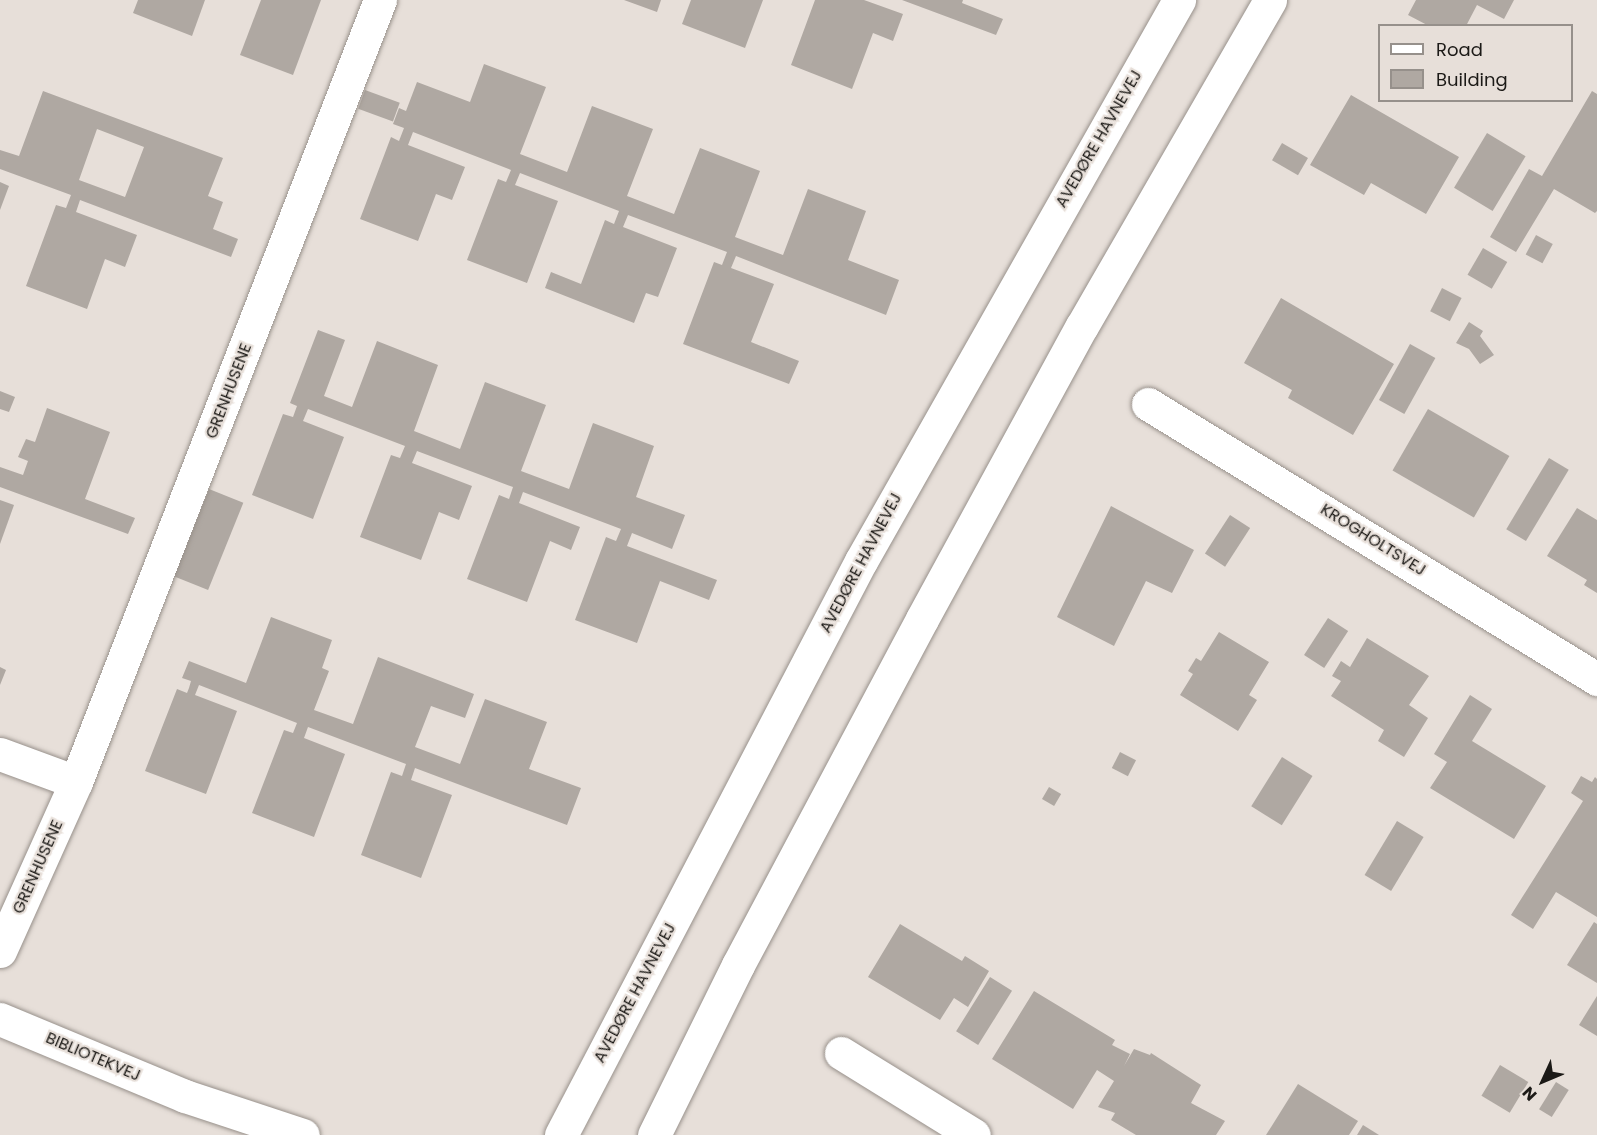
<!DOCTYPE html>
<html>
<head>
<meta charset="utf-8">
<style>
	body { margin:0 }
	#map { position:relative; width:1597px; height:1135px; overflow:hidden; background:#e7dfd9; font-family:Poppins,sans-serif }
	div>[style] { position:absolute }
	.building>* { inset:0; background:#afa8a2; transform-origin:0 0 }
	.roads { filter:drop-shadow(0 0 2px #98918b) drop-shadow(0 0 2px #98918b) }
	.street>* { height:33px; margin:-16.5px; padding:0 16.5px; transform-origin:16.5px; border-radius:16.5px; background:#fff }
	.secondary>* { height:33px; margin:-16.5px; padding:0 16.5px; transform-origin:16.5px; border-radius:16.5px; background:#fff }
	span { translate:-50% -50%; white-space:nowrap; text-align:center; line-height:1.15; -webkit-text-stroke:4.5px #e7dfd9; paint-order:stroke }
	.street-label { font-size:16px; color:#1c1a17 }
	.legend { position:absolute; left:1378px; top:24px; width:195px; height:78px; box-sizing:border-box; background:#e7dfd9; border:2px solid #96908b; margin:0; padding:8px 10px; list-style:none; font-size:18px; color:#1c1a17 }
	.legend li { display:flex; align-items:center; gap:12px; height:30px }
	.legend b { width:30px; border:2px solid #96908b }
	.north { position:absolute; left:1513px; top:1051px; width:60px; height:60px; -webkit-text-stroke:4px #e7dfd9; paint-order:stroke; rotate:226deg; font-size:16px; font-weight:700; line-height:24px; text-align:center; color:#1c1a17 }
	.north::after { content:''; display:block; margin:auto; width:21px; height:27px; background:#1c1a17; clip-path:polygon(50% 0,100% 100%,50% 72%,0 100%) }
</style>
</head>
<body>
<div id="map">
	<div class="building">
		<i style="clip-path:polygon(138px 0,205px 0,192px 36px,133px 13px)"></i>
		<i style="clip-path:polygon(261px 0,321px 0,293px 75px,240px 55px)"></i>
		<i style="clip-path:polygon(624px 0,661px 0,657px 12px)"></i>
		<i style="clip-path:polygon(691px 0,763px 0,745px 48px,682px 24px)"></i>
		<i style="clip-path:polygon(815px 0,864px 0,903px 14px,893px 41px,873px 33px,852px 89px,791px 65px)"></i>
		<i style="clip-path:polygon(902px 0,963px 0,962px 3px,1003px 19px,996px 35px)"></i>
		<i style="clip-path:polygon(1416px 0,1514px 0,1504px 19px,1477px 5px,1466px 26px,1429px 26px,1408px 15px)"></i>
		<i style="clip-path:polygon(484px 64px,546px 87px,520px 154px,567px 172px,592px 106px,653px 129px,627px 196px,674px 214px,700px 148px,760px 171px,735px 237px,783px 255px,808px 189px,866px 211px,848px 260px,899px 280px,886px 315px,736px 256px,731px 268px,774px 284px,751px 342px,799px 361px,789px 384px,683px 344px,714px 262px,722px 265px,727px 252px,628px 215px,623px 227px,677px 248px,658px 297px,646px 293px,634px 323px,545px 288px,551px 272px,581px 284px,605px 220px,614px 224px,619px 211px,520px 173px,515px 185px,558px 201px,527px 283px,467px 260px,498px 179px,506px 182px,511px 170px,413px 132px,408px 145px,465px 167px,452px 200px,436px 194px,418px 241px,360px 219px,391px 137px,399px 141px,404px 128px,393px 124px,399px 108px,406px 111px,417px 82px,470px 102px)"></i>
		<i style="left:365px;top:90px;width:37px;height:20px;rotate:20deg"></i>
		<i style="clip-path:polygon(evenodd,43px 91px,223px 158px,208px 196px,223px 202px,213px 229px,238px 239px,231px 257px,80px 200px,76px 212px,137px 235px,125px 267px,105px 259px,87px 309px,26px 286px,56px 205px,66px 208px,71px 195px,0 169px,0 150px,19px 156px,43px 91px,97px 129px,144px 147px,125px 197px,79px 180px,97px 129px)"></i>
		<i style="clip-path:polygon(1592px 91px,1597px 94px,1597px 211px,1595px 213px,1554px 189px,1516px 252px,1490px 237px,1529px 169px,1542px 176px)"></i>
		<i style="clip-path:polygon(1351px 95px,1459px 157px,1426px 214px,1371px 183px,1364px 195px,1310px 165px)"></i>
		<i style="left:1487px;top:133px;width:45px;height:64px;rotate:31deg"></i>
		<i style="left:1282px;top:143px;width:30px;height:20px;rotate:30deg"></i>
		<i style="clip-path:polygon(0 182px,9px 186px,0 210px)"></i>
		<i style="left:1536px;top:235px;width:19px;height:22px;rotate:28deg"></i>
		<i style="left:1483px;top:248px;width:28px;height:31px;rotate:30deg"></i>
		<i style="left:1442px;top:288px;width:22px;height:26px;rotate:27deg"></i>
		<i style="clip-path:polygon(1281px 298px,1394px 364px,1353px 435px,1288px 398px,1292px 390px,1244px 363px)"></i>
		<i style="clip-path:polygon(1469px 322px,1483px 331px,1480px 336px,1494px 355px,1480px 364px,1469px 349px,1456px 343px)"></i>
		<i style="clip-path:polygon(318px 330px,345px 340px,324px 396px,352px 407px,377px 341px,438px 365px,414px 431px,460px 449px,485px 382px,546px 405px,521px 471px,569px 489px,593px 423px,654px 446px,636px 497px,685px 515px,672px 549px,632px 533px,627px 546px,717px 580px,709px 600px,660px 581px,637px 643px,575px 620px,606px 537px,616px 541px,621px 529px,523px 492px,519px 503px,580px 527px,571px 550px,550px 541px,527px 602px,467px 579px,499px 495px,509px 499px,513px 487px,417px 451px,412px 463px,472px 486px,459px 520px,439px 512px,421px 560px,360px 537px,391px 455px,400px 458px,405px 446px,308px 409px,303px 421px,344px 437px,313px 519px,252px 495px,283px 414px,293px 417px,297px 406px,290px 403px)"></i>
		<i style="left:1410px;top:344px;width:29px;height:64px;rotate:29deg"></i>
		<i style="clip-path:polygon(0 391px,15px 397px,9px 412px,0 409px)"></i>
		<i style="clip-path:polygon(47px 408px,110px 432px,85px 499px,135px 518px,128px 534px,0 487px,0 467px,23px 475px,28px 461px,18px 457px,26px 439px,35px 442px)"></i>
		<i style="left:1428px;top:409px;width:94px;height:71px;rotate:30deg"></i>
		<i style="left:1549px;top:458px;width:23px;height:83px;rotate:31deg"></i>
		<i style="left:209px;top:489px;width:37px;height:94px;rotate:22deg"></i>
		<i style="clip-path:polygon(0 500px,14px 505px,0 544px)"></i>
		<i style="clip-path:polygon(1111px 506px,1194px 550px,1172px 593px,1146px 581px,1114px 646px,1057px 617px)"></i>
		<i style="clip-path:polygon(1577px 508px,1597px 520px,1597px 593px,1584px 585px,1587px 580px,1547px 556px)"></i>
		<i style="left:1230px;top:515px;width:24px;height:46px;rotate:33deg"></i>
		<i style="clip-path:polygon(271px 617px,332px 640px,322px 668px,329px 671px,314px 710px,353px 724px,378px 657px,474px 694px,465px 718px,431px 706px,415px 747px,460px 764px,485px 699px,547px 722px,529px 769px,581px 788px,567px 825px,415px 768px,411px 780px,452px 795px,421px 878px,361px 855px,391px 772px,402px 776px,406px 764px,308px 727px,304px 738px,345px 754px,314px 837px,252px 813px,284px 730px,293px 733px,297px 723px,199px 685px,195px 695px,237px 711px,206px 794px,145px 771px,177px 689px,187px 693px,189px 688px,191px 681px,182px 678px,189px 661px,246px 683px)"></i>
		<i style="left:1328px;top:618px;width:24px;height:44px;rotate:33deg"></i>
		<i style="clip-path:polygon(1219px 632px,1269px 662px,1249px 695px,1257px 700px,1238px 731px,1180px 695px,1193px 674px,1188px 671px,1196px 658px,1201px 661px)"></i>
		<i style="clip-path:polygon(1367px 638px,1429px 676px,1409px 705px,1428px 718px,1404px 757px,1378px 741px,1384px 730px,1331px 696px,1341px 681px,1332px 676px,1341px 661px,1350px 667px)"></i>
		<i style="clip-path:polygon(0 667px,6px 670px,0 685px)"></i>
		<i style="clip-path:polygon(1470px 695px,1492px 709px,1472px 741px,1546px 786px,1514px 839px,1430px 788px,1447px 762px,1434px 754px)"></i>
		<i style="left:1120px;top:752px;width:18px;height:18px;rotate:27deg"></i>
		<i style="left:1282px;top:757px;width:36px;height:58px;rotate:32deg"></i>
		<i style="clip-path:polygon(1581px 776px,1592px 782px,1595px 777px,1597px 779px,1597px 917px,1556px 892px,1533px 929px,1511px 915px,1583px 801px,1571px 793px)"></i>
		<i style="left:1049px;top:787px;width:14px;height:14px;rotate:30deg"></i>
		<i style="left:1397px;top:821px;width:31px;height:63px;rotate:31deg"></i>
		<i style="clip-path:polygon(1594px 922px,1597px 924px,1597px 983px,1567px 965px)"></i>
		<i style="clip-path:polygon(900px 924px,962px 961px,965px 956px,989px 971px,968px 1007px,954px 998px,940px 1020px,868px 977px)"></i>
		<i style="left:990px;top:977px;width:26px;height:64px;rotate:32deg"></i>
		<i style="clip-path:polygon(1034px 991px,1115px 1040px,1112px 1045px,1130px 1054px,1124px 1066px,1134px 1049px,1150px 1055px,1151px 1053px,1201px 1085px,1191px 1103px,1225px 1121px,1216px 1135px,1136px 1135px,1111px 1120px,1115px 1113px,1098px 1107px,1114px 1081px,1097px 1070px,1073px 1109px,992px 1059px)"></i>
		<i style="clip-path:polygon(1597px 996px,1597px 1036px,1579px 1025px)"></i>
		<i style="left:1500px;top:1065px;width:33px;height:36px;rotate:31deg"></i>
		<i style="left:1556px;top:1082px;width:15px;height:32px;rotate:32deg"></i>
		<i style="clip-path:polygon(1298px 1084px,1358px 1121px,1349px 1135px,1266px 1135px)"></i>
		<i style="clip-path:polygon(1363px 1125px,1379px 1135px,1357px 1135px)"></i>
	</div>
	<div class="roads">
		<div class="street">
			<i style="left:1148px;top:404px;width:527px;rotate:31.49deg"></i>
			<i style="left:0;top:754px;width:81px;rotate:20.2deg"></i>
			<i style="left:0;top:951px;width:185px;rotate:-65.8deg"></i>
			<i style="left:76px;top:782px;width:839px;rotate:-68.76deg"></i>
			<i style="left:0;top:1019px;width:200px;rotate:22.6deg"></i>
			<i style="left:185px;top:1096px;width:124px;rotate:18.3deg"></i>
			<i style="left:841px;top:1053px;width:156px;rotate:31.7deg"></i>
		</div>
		<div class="secondary">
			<i style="left:561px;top:1135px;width:648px;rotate:-62.41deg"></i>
			<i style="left:861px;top:561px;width:645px;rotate:-60.45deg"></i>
			<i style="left:654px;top:1135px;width:190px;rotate:-63.7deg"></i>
			<i style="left:738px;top:965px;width:392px;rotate:-62deg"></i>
			<i style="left:922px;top:619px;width:334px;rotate:-61.4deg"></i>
			<i style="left:1082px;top:326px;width:376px;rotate:-60deg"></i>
		</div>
	</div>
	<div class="street-label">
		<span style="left:1099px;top:139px;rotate:-60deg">AVEDØRE HAVNEVEJ</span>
		<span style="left:229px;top:391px;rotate:-69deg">GRENHUSENE</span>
		<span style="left:1373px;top:540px;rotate:32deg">KROGHOLTSVEJ</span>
		<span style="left:861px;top:563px;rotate:-62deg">AVEDØRE HAVNEVEJ</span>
		<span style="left:38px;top:867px;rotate:-66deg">GRENHUSENE</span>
		<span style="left:635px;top:993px;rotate:-62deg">AVEDØRE HAVNEVEJ</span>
		<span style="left:93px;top:1057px;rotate:23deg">BIBLIOTEKVEJ</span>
	</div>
	<ul class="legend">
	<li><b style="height:8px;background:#fff"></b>Road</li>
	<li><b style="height:16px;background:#afa8a2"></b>Building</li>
	</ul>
	<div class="north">N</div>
</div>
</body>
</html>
